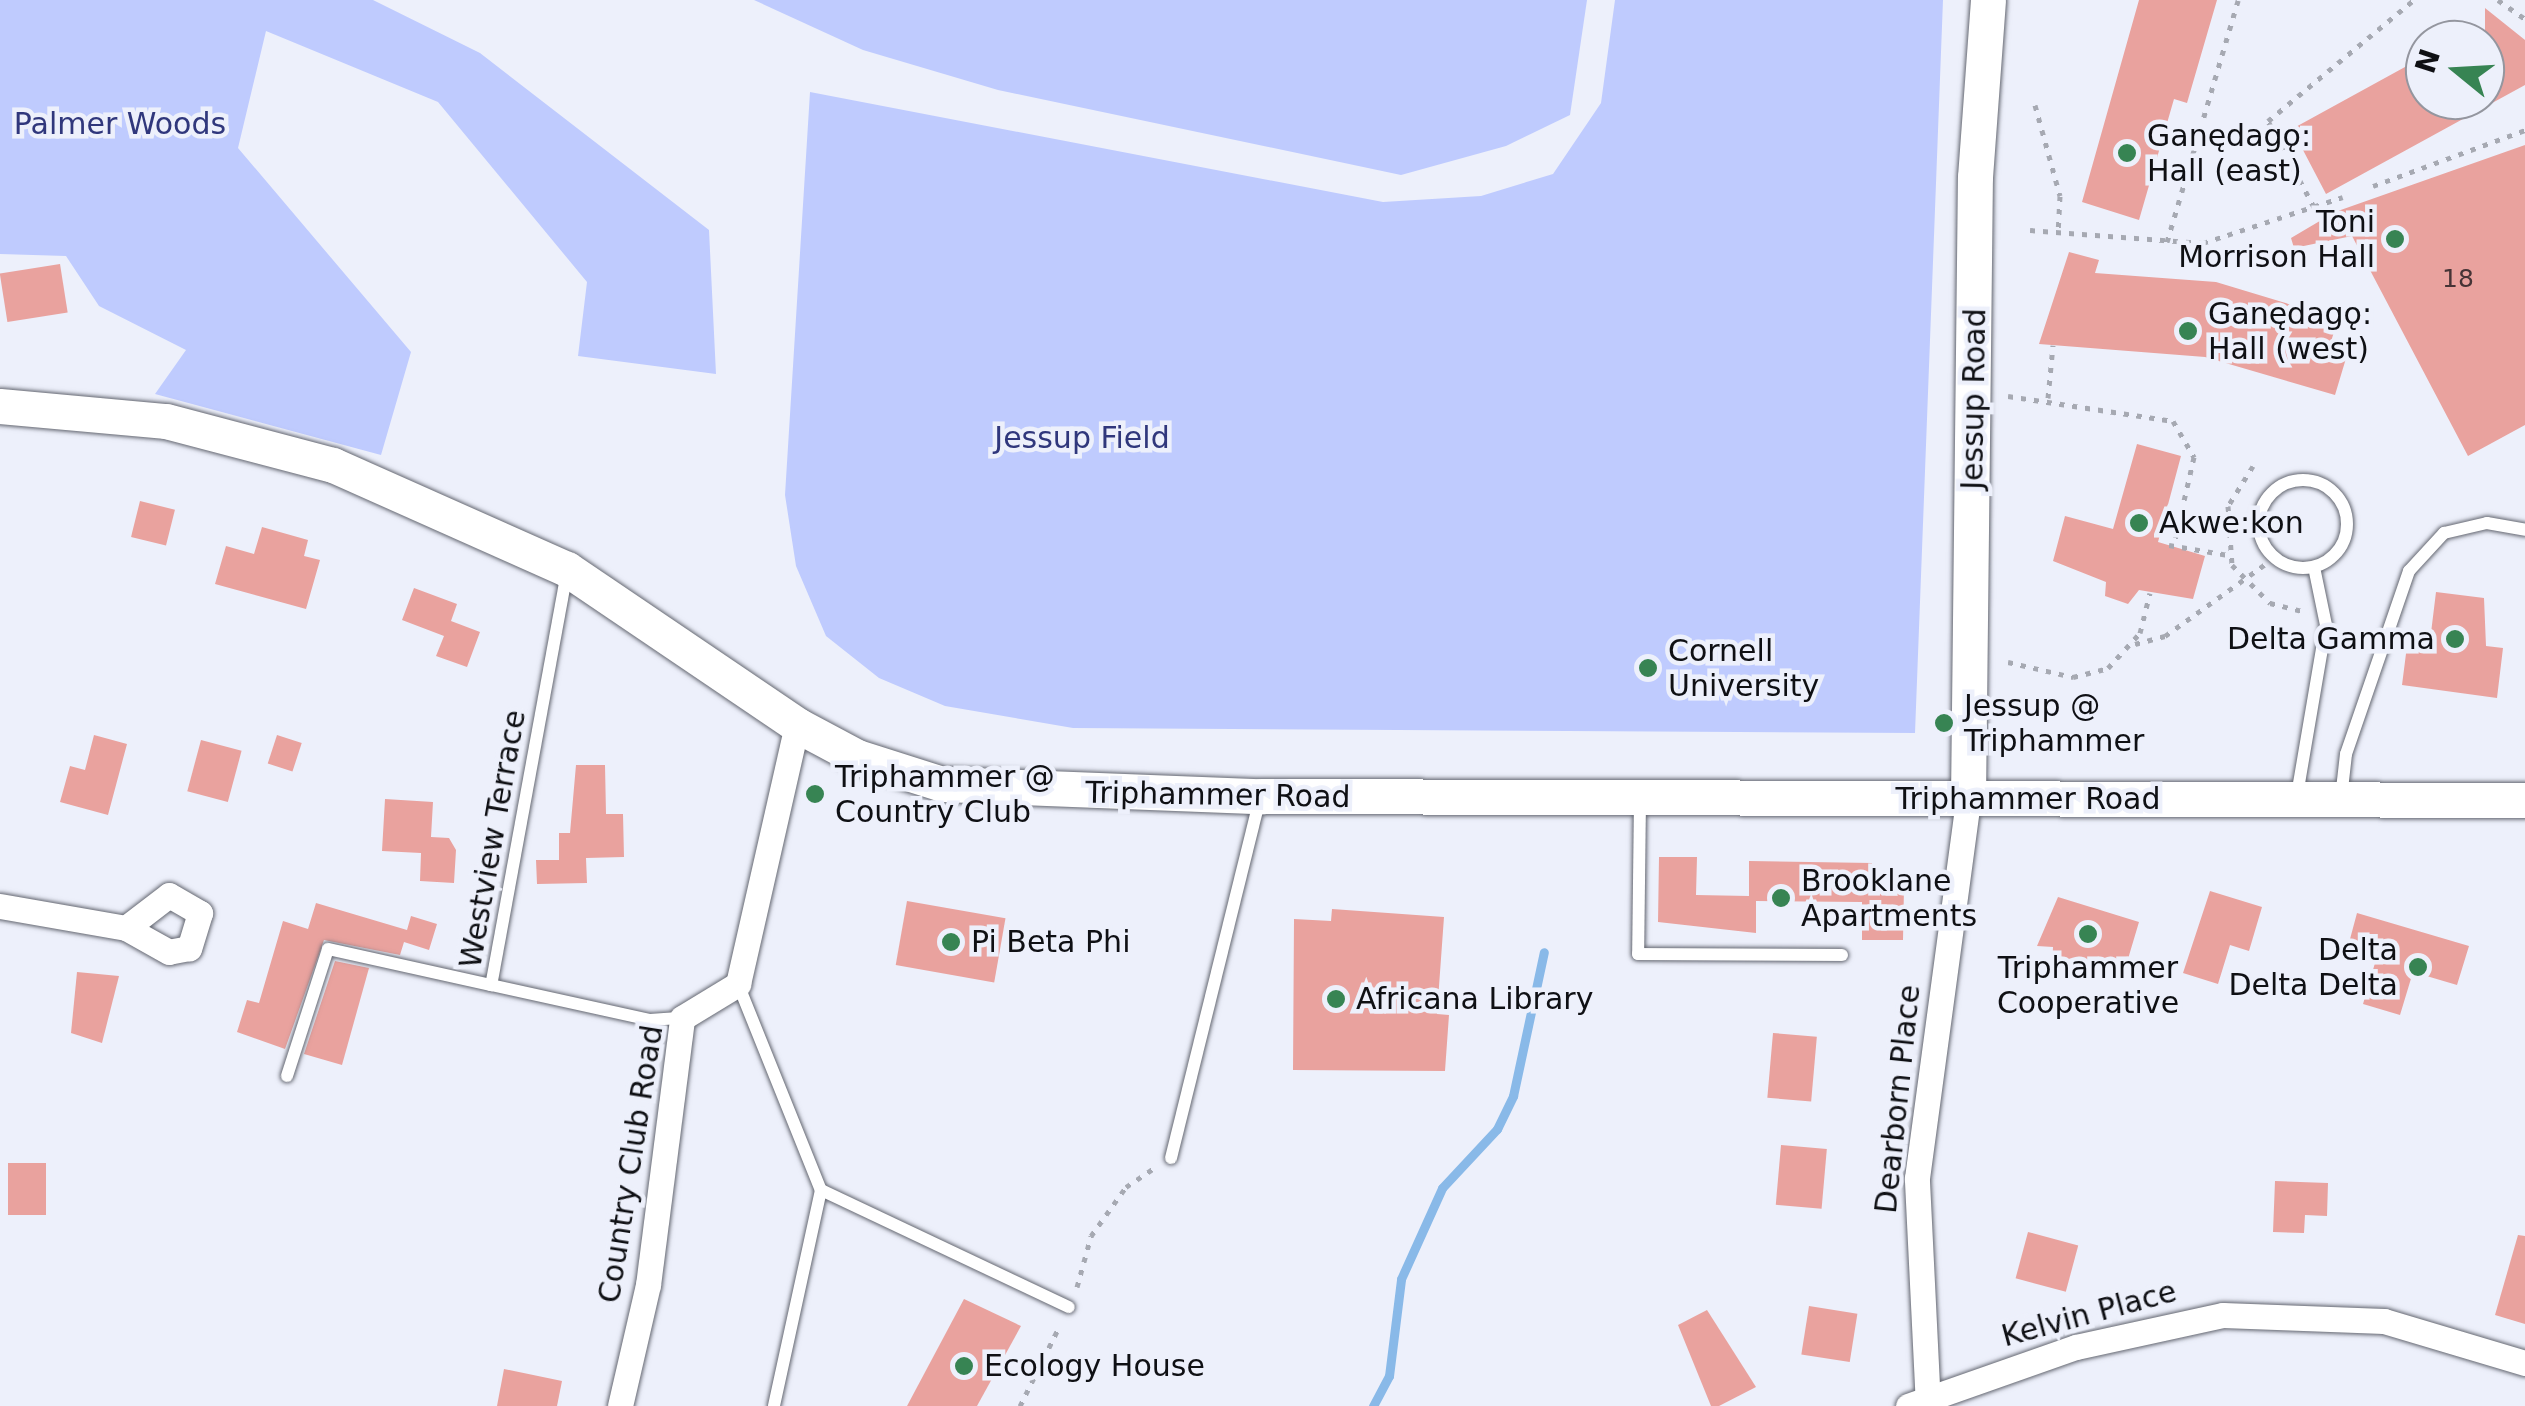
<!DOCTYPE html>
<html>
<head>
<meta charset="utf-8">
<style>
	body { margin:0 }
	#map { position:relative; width:2525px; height:1406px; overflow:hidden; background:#edf0fb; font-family:"DejaVu Sans",sans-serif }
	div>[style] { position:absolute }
	.green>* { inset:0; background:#bfcbfe }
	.stream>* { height:9px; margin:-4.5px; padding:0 4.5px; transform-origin:4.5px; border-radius:4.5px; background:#89b9e8 }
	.building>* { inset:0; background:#e9a29e; transform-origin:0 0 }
	.path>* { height:5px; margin-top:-2.5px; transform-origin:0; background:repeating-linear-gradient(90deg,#a6a9b2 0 5px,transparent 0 13px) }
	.roads { filter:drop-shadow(0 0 2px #646771) drop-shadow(0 0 2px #646771) }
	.lane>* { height:12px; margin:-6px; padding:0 6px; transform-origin:6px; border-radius:6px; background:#fff }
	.lane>.ring { margin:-6px; padding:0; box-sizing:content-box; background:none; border:12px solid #fff; border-radius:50% }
	.street>* { height:25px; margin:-12.5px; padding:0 12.5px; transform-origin:12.5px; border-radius:12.5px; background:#fff }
	.secondary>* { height:35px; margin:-17.5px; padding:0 17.5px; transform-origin:17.5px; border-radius:17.5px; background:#fff }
	.dots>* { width:28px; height:28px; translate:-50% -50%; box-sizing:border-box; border:5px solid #edf0fb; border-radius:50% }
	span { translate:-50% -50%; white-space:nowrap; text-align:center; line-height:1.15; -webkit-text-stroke:9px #edf0fb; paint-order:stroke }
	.number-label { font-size:25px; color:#463436 }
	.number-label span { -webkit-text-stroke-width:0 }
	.park-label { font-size:30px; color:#30377c }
	.poi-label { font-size:30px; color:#0f1014 }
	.left { translate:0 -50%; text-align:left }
	.right { translate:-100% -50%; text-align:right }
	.street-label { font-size:30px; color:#0f1014 }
	.north { position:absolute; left:2405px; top:20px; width:100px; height:100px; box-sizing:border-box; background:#edf0fb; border:2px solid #94969f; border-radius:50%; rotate:288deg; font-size:28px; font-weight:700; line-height:40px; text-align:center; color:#0f1014 }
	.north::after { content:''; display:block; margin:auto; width:35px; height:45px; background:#378453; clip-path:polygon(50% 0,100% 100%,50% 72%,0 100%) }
</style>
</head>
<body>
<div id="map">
	<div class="green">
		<i style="clip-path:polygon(0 0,373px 0,480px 53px,709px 230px,716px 374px,578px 356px,587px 282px,438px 102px,266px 31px,238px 148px,411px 352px,381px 455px,155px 394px,186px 350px,99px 306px,66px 256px,0 254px)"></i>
		<i style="clip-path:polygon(754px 0,1587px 0,1570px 115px,1506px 146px,1401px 175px,998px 90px,863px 50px)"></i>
		<i style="clip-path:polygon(1615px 0,1943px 0,1915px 733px,1073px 728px,945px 706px,879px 678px,826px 636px,796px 566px,785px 495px,810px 92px,1383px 202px,1481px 196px,1553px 174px,1601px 103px)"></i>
	</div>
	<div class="stream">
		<i style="left:1373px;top:1406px;width:34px;rotate:-62deg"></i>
		<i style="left:1389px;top:1376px;width:98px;rotate:-82.9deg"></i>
		<i style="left:1401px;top:1279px;width:100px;rotate:-65.7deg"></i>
		<i style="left:1442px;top:1188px;width:81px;rotate:-47deg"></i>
		<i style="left:1497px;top:1129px;width:37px;rotate:-64deg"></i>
		<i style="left:1513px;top:1096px;width:147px;rotate:-77.9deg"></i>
	</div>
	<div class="building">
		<i style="clip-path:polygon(2139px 0,2217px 0,2187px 103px,2174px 99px,2139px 220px,2082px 202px)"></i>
		<i style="clip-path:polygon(2485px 8px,2525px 40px,2525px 85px,2326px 194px,2292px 129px,2425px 56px,2425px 100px,2485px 100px)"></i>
		<i style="clip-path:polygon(2525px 145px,2525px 425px,2468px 456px,2352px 236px,2294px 248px,2291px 238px,2335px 212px)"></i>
		<i style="clip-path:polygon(2069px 252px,2099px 260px,2095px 273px,2216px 282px,2338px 319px,2329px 348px,2347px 355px,2335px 395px,2205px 357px,2039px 344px)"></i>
		<i style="left:60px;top:264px;width:49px;height:61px;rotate:81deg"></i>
		<i style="clip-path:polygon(2137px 444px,2181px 456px,2158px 542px,2205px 556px,2193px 599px,2139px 590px,2128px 604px,2105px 596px,2106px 582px,2053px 561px,2065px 516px,2113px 529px)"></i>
		<i style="left:140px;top:501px;width:36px;height:37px;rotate:14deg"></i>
		<i style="clip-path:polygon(262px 527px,308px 540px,304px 556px,320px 560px,306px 609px,215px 584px,226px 546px,254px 554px)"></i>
		<i style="clip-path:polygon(414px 588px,457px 604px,451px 621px,480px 632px,467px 667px,436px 656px,444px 636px,402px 620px)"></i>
		<i style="clip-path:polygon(2436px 592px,2484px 598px,2486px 646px,2503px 648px,2497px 698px,2402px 685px,2408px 638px,2430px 641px)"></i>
		<i style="clip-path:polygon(94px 735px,127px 744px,108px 815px,60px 802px,70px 766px,85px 770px)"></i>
		<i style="left:277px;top:735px;width:26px;height:30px;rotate:18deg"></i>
		<i style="left:201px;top:740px;width:42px;height:53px;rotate:15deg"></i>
		<i style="clip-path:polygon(576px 765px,605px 765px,606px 814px,623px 814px,624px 857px,586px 858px,587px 883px,537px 884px,536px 860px,559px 860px,559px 833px,570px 833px)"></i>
		<i style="clip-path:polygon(385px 799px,433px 802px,431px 837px,449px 838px,456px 850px,454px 883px,420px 881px,421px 853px,382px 851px)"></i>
		<i style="clip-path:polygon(1659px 857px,1697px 857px,1696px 895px,1749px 896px,1749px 861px,1872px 863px,1872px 887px,1904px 887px,1903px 940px,1862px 940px,1862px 902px,1756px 901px,1756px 933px,1658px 922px)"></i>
		<i style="clip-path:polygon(2210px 891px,2262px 907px,2249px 951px,2230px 945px,2218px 984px,2183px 973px)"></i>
		<i style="clip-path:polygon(2058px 897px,2139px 922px,2122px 979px,2052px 966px,2053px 947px,2037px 946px)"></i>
		<i style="left:907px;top:901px;width:100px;height:65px;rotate:10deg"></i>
		<i style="clip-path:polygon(316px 903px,407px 930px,411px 916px,437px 924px,429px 950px,404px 942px,400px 955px,324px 940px,285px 1049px,237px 1032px,247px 1000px,259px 1003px,283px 921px,308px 929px)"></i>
		<i style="clip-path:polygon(1332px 909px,1444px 917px,1437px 1014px,1449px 1015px,1445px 1071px,1293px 1070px,1294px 919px,1331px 921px)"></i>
		<i style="clip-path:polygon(2357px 913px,2469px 946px,2457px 985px,2413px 972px,2400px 1015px,2363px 1004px,2375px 963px,2346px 954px)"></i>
		<i style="clip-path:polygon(335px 961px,369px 968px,342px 1065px,304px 1054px)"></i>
		<i style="clip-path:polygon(77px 972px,119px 976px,102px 1043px,71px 1033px)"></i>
		<i style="left:1773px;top:1033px;width:44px;height:65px;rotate:5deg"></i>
		<i style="left:1781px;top:1145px;width:46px;height:60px;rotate:5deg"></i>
		<i style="left:46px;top:1163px;width:52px;height:38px;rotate:90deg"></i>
		<i style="clip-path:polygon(2275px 1181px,2328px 1183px,2327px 1216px,2305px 1215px,2304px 1233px,2273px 1232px)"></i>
		<i style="left:2028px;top:1232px;width:52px;height:48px;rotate:15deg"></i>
		<i style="clip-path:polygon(2518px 1235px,2525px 1236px,2525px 1324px,2495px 1315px)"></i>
		<i style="clip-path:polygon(964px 1299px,1021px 1326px,977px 1406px,907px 1406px)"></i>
		<i style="left:1809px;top:1306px;width:49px;height:49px;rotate:9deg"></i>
		<i style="clip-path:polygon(1707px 1310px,1756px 1387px,1719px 1406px,1711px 1406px,1678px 1325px)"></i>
		<i style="clip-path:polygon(504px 1369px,562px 1381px,557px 1406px,497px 1406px)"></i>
	</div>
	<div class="path">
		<i style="left:2498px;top:0;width:33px;rotate:35deg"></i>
		<i style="left:2035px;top:105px;width:94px;rotate:74.6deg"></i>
		<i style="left:2060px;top:196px;width:36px;rotate:93deg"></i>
		<i style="left:2373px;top:186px;width:162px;rotate:-20.2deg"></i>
		<i style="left:2314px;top:207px;width:98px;rotate:-118.1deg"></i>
		<i style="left:2268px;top:121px;width:190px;rotate:-39.7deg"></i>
		<i style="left:2030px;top:230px;width:173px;rotate:4.3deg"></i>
		<i style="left:2203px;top:243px;width:147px;rotate:-18.2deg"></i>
		<i style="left:2167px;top:242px;width:252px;rotate:-73.6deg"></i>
		<i style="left:2008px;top:396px;width:167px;rotate:8.6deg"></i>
		<i style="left:2173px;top:421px;width:42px;rotate:59.7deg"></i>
		<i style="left:2194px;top:457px;width:89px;rotate:102.9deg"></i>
		<i style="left:2048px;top:398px;width:53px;rotate:-84.6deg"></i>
		<i style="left:2253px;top:466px;width:47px;rotate:122deg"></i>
		<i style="left:2228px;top:506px;width:59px;rotate:86.1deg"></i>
		<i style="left:2232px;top:565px;width:54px;rotate:45deg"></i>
		<i style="left:2270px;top:603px;width:34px;rotate:14deg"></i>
		<i style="left:2169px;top:545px;width:60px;rotate:9.6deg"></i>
		<i style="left:2135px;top:644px;width:31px;rotate:-15deg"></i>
		<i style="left:2165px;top:636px;width:130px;rotate:-35.6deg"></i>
		<i style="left:2008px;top:662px;width:67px;rotate:13deg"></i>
		<i style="left:2073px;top:677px;width:36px;rotate:-14deg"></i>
		<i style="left:2108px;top:668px;width:47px;rotate:-47.6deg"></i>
		<i style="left:2140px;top:633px;width:41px;rotate:-76deg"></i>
		<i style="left:1077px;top:1287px;width:53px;rotate:-74.6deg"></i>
		<i style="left:1091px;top:1236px;width:60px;rotate:-54.5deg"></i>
		<i style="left:1126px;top:1187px;width:36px;rotate:-34deg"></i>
		<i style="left:1020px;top:1406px;width:90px;rotate:-63.7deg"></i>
	</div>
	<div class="roads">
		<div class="lane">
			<i class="ring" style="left:2259px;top:480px;width:76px;height:76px"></i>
			<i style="left:567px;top:572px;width:420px;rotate:100.4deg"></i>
			<i style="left:491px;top:985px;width:163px;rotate:12.4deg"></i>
			<i style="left:650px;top:1020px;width:32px;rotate:-4deg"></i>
			<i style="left:2297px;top:795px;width:172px;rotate:-80.3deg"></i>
			<i style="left:2326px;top:625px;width:54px;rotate:-101.7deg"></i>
			<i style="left:2341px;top:798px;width:44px;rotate:-83.5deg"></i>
			<i style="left:2346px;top:754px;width:194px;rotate:-71deg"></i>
			<i style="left:2409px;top:571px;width:52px;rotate:-47.4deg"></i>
			<i style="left:2444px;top:533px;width:44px;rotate:-13.1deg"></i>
			<i style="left:2487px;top:523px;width:39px;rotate:10deg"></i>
			<i style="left:1640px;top:800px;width:154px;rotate:90.7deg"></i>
			<i style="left:1638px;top:954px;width:204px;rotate:0.3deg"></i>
			<i style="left:738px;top:984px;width:222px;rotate:68.1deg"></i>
			<i style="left:821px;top:1190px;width:221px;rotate:102.3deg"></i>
			<i style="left:287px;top:1076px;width:133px;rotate:-72.1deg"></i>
			<i style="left:328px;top:949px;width:167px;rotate:12.5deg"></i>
			<i style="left:1171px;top:1158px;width:371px;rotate:-76.1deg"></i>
			<i style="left:821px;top:1190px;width:274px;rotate:25.3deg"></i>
		</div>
		<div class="street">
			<i style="left:169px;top:895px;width:36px;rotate:30deg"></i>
			<i style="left:200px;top:913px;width:37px;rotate:107deg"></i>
			<i style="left:189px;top:948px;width:20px;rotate:169deg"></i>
			<i style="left:169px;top:952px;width:49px;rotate:-150.8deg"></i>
			<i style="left:126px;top:928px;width:54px;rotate:-37.5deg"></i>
			<i style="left:0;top:906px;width:128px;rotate:9.9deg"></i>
			<i style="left:620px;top:1406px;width:124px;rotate:-77deg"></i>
			<i style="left:648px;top:1285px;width:269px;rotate:-82.7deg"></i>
			<i style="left:682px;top:1018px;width:66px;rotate:-31.3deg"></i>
			<i style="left:738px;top:984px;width:266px;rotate:-77.2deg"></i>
			<i style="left:1908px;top:1406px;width:178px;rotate:-19.4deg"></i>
			<i style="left:2076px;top:1347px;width:150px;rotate:-12.3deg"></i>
			<i style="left:2223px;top:1315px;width:161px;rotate:2.1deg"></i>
			<i style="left:2384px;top:1321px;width:147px;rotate:16.6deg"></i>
			<i style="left:1928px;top:1406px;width:228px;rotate:-92.8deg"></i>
			<i style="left:1917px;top:1178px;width:382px;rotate:-82.3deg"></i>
		</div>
		<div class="secondary">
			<i style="left:0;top:406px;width:167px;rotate:5.2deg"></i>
			<i style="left:166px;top:421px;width:173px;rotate:14.8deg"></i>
			<i style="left:333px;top:465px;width:256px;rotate:24deg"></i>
			<i style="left:567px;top:569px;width:278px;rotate:34.1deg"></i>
			<i style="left:797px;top:725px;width:68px;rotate:28.1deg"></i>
			<i style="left:857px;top:757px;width:89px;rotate:17.6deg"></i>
			<i style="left:942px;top:784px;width:319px;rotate:2.2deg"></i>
			<i style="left:1261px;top:796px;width:1264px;rotate:0.18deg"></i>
			<i style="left:1968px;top:799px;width:622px;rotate:-89.36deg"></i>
			<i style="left:1975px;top:177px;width:177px;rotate:-85.8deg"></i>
		</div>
	</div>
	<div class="dots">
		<i style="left:2127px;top:153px;background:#378453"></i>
		<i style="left:2395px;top:239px;background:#378453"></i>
		<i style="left:2188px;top:331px;background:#378453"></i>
		<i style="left:2139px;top:523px;background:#378453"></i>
		<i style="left:2455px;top:639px;background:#378453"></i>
		<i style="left:1648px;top:668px;background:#378453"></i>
		<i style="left:1944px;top:723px;background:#378453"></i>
		<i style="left:815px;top:794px;background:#378453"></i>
		<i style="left:1781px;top:898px;background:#378453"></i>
		<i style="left:2088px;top:934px;background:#378453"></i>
		<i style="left:951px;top:942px;background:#378453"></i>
		<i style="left:2418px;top:967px;background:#378453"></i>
		<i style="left:1336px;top:999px;background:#378453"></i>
		<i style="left:964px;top:1366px;background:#378453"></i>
	</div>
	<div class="number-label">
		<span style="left:2458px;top:279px">18</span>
	</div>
	<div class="park-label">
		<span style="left:120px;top:124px">Palmer Woods</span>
		<span style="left:1082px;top:438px">Jessup Field</span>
	</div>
	<div class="poi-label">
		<span class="left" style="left:2147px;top:153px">Ganędagǫ:<br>Hall (east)</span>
		<span class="right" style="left:2375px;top:239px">Toni<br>Morrison Hall</span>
		<span class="left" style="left:2208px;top:331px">Ganędagǫ:<br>Hall (west)</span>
		<span class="left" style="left:2159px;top:523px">Akwe:kon</span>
		<span class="right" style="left:2435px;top:639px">Delta Gamma</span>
		<span class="left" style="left:1668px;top:668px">Cornell<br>University</span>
		<span class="left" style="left:1964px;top:723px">Jessup @<br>Triphammer</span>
		<span class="left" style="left:835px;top:794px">Triphammer @<br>Country Club</span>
		<span class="left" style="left:1801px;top:898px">Brooklane<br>Apartments</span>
		<span class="left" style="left:971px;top:942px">Pi Beta Phi</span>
		<span class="right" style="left:2398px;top:967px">Delta<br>Delta Delta</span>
		<span style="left:2088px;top:985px">Triphammer<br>Cooperative</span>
		<span class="left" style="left:1356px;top:999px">Africana Library</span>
		<span class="left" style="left:984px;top:1366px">Ecology House</span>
	</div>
	<div class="street-label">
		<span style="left:1974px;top:399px;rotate:-89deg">Jessup Road</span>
		<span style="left:1218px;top:795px;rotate:1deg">Triphammer Road</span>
		<span style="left:2028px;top:799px">Triphammer Road</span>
		<span style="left:493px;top:839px;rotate:-80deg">Westview Terrace</span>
		<span style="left:1898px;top:1099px;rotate:-84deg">Dearborn Place</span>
		<span style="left:631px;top:1164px;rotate:-81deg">Country Club Road</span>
		<span style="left:2089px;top:1314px;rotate:-15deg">Kelvin Place</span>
	</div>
	<div class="north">N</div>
</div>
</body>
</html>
